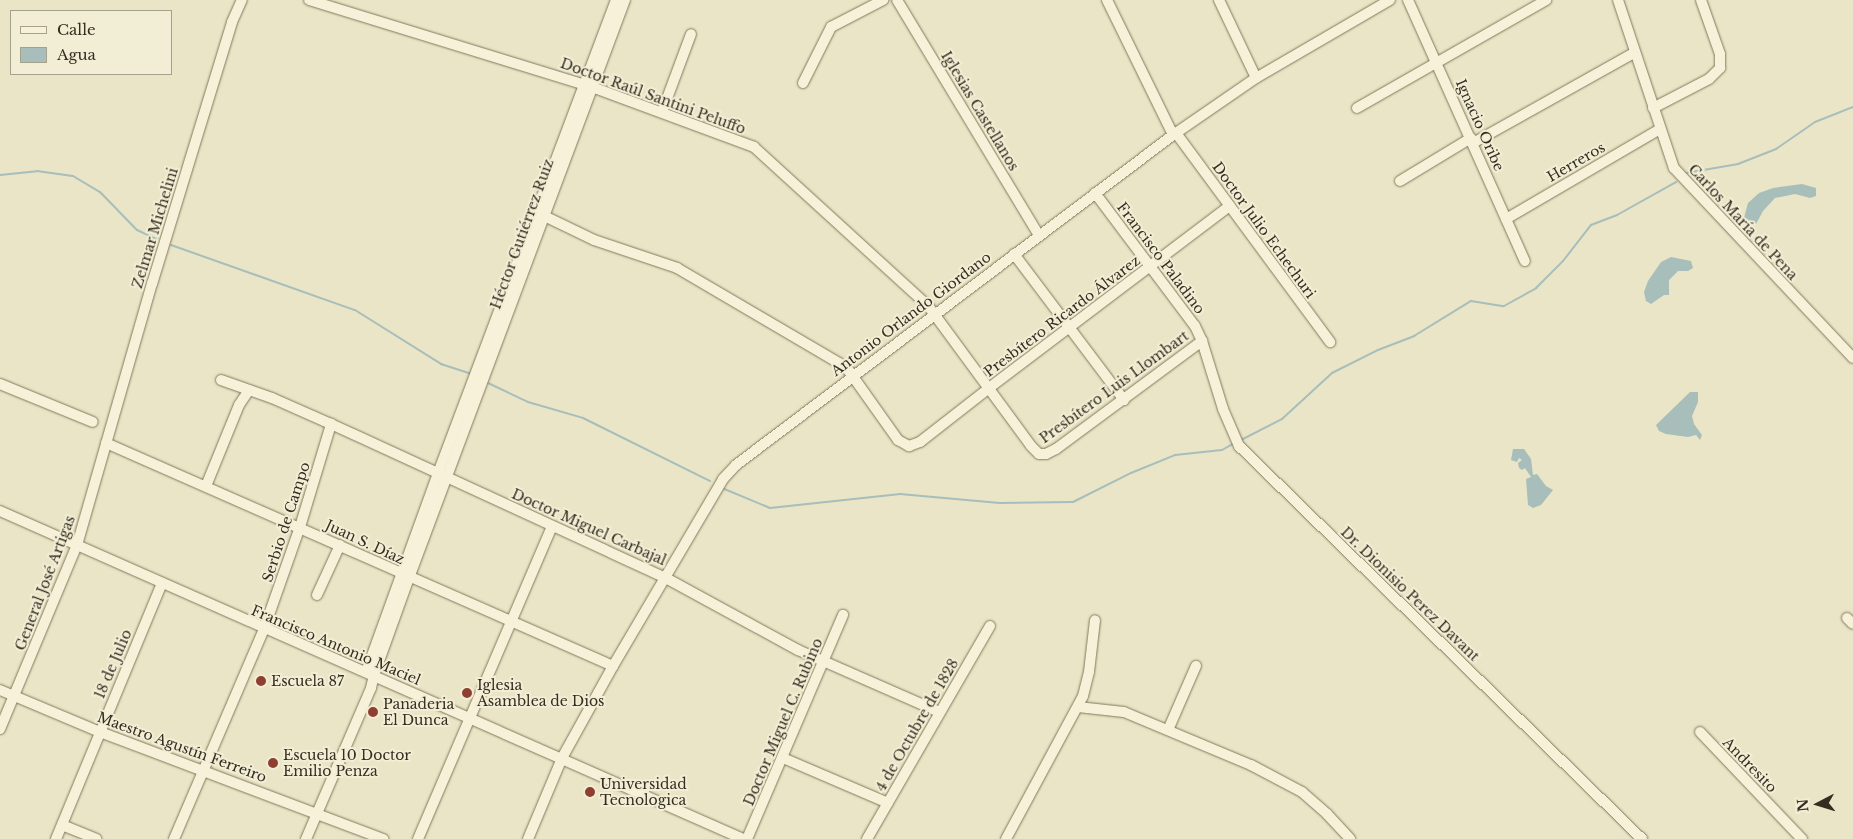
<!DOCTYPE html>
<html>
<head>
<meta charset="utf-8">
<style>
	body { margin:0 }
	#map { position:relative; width:1853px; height:839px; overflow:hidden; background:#eae5c6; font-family:"Libre Baskerville",serif }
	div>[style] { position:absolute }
	.water>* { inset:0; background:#a7bebb }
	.stream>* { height:2px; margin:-1px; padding:0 1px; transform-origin:1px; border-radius:1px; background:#a7bebb }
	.roads { filter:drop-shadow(0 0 1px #84775d) drop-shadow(0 0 1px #84775d) }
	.minor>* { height:10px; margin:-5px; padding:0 5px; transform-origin:5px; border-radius:5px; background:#f6f1d8 }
	.dots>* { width:14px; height:14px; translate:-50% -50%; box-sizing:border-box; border:2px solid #f2eed5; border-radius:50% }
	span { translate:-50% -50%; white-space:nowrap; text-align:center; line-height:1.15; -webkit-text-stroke:4px #f2eed5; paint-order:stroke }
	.street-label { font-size:14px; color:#352d20 }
	.poi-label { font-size:14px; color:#352d20 }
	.left { translate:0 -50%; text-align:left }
	.legend { position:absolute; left:10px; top:10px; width:162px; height:65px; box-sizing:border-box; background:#f2eed5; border:1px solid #a6a18d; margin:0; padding:6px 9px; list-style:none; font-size:15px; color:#352d20 }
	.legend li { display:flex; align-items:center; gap:10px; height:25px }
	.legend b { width:25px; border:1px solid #a6a18d }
	.north { position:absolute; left:1793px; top:779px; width:50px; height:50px; -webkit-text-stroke:4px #f2eed5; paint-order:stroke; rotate:265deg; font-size:14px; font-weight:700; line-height:20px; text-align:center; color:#352d20 }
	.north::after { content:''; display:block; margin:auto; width:18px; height:22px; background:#352d20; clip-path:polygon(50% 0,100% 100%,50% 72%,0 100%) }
</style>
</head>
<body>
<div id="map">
	<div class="water">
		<i style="clip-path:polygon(1802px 184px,1816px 188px,1816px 196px,1810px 198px,1795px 194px,1775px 198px,1763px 211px,1756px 224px,1748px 224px,1744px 218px,1748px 203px,1759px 193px,1773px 188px)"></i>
		<i style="clip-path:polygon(1671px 257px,1691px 261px,1693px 268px,1688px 271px,1678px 271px,1669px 280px,1669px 295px,1664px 295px,1651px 304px,1646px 301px,1644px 292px,1648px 281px,1661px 262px)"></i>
		<i style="clip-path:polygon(1690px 392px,1698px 392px,1698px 402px,1692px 416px,1694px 424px,1702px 435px,1700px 440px,1696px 435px,1688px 437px,1666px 434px,1659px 431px,1656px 425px)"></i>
		<i style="clip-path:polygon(1513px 449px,1524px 449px,1531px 459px,1533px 475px,1537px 474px,1546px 486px,1553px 490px,1541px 505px,1533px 508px,1528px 505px,1526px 479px,1531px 477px,1525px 468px,1522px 470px,1519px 468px,1518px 463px,1522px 460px,1519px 458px,1517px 462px,1511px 460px)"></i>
	</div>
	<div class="stream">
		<i style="left:1686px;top:173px;width:53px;rotate:-9.8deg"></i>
		<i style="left:1738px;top:164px;width:41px;rotate:-21.5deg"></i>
		<i style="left:1776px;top:149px;width:47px;rotate:-34.7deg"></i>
		<i style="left:1815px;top:122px;width:41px;rotate:-21.5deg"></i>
		<i style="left:0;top:175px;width:37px;rotate:-6deg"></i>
		<i style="left:37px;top:171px;width:36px;rotate:8deg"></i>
		<i style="left:73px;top:176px;width:31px;rotate:31deg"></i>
		<i style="left:100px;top:192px;width:53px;rotate:45.8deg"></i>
		<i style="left:137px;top:230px;width:21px;rotate:25deg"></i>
		<i style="left:171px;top:245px;width:195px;rotate:19.5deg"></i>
		<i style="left:355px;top:310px;width:102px;rotate:32.1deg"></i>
		<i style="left:441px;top:364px;width:33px;rotate:18deg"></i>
		<i style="left:488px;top:383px;width:44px;rotate:25.4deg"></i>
		<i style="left:528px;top:402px;width:57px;rotate:16.2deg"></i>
		<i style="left:583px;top:418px;width:142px;rotate:26.4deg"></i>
		<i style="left:1239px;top:441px;width:48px;rotate:-27.1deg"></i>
		<i style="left:1282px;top:419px;width:68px;rotate:-42.6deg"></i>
		<i style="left:1332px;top:373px;width:51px;rotate:-26.6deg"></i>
		<i style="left:1378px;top:350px;width:39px;rotate:-21deg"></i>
		<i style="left:1414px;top:336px;width:67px;rotate:-31.6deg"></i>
		<i style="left:1471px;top:301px;width:33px;rotate:9deg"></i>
		<i style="left:1504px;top:306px;width:37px;rotate:-29deg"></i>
		<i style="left:1536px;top:288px;width:38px;rotate:-45deg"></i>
		<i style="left:1563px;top:261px;width:46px;rotate:-52.1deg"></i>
		<i style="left:1591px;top:225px;width:28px;rotate:-21deg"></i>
		<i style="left:1617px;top:215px;width:68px;rotate:-29.2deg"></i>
		<i style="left:722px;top:488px;width:52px;rotate:22.6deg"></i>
		<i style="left:770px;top:508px;width:131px;rotate:-6.1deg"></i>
		<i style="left:900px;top:494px;width:100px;rotate:5.1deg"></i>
		<i style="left:1000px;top:503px;width:73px;rotate:-0.8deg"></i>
		<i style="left:1073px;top:502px;width:65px;rotate:-26.6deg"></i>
		<i style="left:1131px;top:473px;width:48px;rotate:-22.2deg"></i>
		<i style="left:1175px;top:455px;width:47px;rotate:-6.1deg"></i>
		<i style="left:1222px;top:450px;width:13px;rotate:-29deg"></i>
	</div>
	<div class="roads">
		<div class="minor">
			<i style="left:309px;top:0;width:296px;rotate:17.1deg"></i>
			<i style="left:592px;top:87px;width:173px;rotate:20.3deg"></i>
			<i style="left:754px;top:147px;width:237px;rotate:42.4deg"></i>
			<i style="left:929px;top:307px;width:172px;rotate:53.7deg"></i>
			<i style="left:1031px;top:446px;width:11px;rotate:45deg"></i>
			<i style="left:1039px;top:454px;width:7px"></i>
			<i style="left:1046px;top:454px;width:11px;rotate:-27deg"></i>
			<i style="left:1056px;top:449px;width:182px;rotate:-36.5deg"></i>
			<i style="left:897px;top:0;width:275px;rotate:58.9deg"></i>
			<i style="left:1107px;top:0;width:150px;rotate:63.9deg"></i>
			<i style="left:1219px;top:0;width:86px;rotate:64.6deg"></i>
			<i style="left:1408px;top:0;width:286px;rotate:65.9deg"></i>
			<i style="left:1618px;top:0;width:177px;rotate:71.6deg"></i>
			<i style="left:1674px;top:168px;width:261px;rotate:46.7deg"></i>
			<i style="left:803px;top:83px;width:63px;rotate:-63.4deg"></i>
			<i style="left:831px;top:27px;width:59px;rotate:-27.4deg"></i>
			<i style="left:1357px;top:108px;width:218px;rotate:-29.7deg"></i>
			<i style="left:1653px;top:108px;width:63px;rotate:-27.4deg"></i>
			<i style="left:1709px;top:79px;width:16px;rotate:-45deg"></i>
			<i style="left:1720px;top:68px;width:14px;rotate:-90deg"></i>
			<i style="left:1720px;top:54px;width:57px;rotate:-109.4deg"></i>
			<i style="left:662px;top:112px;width:83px;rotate:-69.6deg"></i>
			<i style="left:1176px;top:133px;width:260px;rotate:53.6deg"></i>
			<i style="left:1473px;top:143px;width:184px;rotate:-29.2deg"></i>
			<i style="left:1400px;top:181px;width:83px;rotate:-31.2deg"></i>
			<i style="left:1095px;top:193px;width:166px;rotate:53.1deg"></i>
			<i style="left:1195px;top:326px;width:17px;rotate:65deg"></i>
			<i style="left:1202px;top:341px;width:71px;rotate:72.8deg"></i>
			<i style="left:1223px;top:409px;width:40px;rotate:66.6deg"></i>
			<i style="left:1239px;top:446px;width:563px;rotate:44.28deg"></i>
			<i style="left:536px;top:212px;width:64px;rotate:25.8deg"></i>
			<i style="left:594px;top:240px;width:88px;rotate:18.6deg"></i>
			<i style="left:677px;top:268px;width:188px;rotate:30.4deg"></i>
			<i style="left:839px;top:363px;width:13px;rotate:39deg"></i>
			<i style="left:849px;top:371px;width:85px;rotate:54.6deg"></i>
			<i style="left:898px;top:440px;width:13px;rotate:29deg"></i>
			<i style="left:909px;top:446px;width:12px;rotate:-20deg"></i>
			<i style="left:920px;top:442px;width:88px;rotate:-38deg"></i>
			<i style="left:989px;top:388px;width:302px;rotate:-37.1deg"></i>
			<i style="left:1506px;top:219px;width:178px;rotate:-30.3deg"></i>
			<i style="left:1014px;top:254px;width:183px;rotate:53deg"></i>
			<i style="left:221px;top:380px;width:54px;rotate:19.4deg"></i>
			<i style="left:272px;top:398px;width:64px;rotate:23.8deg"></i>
			<i style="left:331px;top:424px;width:366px;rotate:24.7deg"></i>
			<i style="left:664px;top:577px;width:153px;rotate:28.6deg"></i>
			<i style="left:798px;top:650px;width:154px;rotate:23.7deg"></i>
			<i style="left:0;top:384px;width:100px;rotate:22.2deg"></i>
			<i style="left:106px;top:443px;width:554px;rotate:23.74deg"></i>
			<i style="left:206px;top:486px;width:87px;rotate:-67.8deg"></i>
			<i style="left:239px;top:405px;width:18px;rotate:-56deg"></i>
			<i style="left:0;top:511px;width:812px;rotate:23.82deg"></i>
			<i style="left:317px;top:595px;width:55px;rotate:-65.3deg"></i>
			<i style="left:1847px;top:618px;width:8px;rotate:45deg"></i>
			<i style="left:366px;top:672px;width:212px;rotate:-70.1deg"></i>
			<i style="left:438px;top:473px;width:505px;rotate:-69.38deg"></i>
			<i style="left:0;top:690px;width:108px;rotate:22.8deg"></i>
			<i style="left:100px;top:732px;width:303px;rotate:20.7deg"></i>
			<i style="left:1078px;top:707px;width:46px;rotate:6.2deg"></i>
			<i style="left:1124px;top:712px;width:138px;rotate:22.7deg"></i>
			<i style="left:1251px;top:765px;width:58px;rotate:27.9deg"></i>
			<i style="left:1302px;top:792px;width:33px;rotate:41deg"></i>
			<i style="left:1327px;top:814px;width:34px;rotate:47deg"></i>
			<i style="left:0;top:729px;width:199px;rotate:-67.3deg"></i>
			<i style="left:77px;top:545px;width:272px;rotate:-74deg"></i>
			<i style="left:152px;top:284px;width:274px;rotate:-73deg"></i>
			<i style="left:232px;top:22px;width:24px;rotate:-66deg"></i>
			<i style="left:1168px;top:730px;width:70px;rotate:-66.4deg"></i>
			<i style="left:1700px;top:732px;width:148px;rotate:46.4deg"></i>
			<i style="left:783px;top:758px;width:114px;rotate:23.2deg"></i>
			<i style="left:62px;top:825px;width:37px;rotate:22deg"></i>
			<i style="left:56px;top:839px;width:277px;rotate:-67.5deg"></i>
			<i style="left:174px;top:839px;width:228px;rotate:-66.8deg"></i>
			<i style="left:264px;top:629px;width:108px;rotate:-70.6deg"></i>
			<i style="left:300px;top:527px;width:108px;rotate:-73.2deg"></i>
			<i style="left:306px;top:839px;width:164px;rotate:-66.7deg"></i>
			<i style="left:371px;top:688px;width:13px;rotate:-77deg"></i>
			<i style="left:374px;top:675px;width:103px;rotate:-70.2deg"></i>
			<i style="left:409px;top:578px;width:617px;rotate:-69.51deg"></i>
			<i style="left:418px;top:839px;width:340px;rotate:-66.8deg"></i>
			<i style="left:528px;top:839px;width:88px;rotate:-67.2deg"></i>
			<i style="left:562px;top:758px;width:105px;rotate:-61deg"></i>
			<i style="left:613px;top:666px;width:217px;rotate:-59.5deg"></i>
			<i style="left:723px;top:479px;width:19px;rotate:-47deg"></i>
			<i style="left:736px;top:465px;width:548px;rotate:-37.06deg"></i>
			<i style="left:1173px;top:135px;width:101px;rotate:-34.5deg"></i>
			<i style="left:1256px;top:78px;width:155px;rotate:-30.2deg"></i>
			<i style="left:747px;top:839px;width:244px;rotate:-66.8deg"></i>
			<i style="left:867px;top:839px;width:246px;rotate:-60deg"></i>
			<i style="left:1006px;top:839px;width:162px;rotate:-61.7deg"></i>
			<i style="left:1083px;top:696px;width:25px;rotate:-76deg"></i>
			<i style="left:1089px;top:672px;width:52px;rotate:-83.4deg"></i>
		</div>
	</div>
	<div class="dots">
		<i style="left:261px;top:681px;background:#8e3f32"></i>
		<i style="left:467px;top:693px;background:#8e3f32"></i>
		<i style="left:373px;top:712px;background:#8e3f32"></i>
		<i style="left:273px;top:763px;background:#8e3f32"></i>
		<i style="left:590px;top:792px;background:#8e3f32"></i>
	</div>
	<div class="street-label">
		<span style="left:653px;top:96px;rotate:20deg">Doctor Raúl Santini Peluffo</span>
		<span style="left:980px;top:111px;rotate:59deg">Iglesias Castellanos</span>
		<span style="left:1480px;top:125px;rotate:66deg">Ignacio Oribe</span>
		<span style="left:1576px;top:162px;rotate:-30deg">Herreros</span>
		<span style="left:1743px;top:222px;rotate:47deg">Carlos María de Pena</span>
		<span style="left:155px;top:228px;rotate:-73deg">Zelmar Michelini</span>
		<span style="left:1264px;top:230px;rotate:54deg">Doctor Julio Echechuri</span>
		<span style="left:522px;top:234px;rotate:-70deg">Héctor Gutiérrez Ruiz</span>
		<span style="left:1161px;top:258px;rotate:53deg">Francisco Paladino</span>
		<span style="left:911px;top:314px;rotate:-37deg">Antonio Orlando Giordano</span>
		<span style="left:1062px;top:316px;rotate:-37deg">Presbítero Ricardo Álvarez</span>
		<span style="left:1114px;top:387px;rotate:-36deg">Presbítero Luis Llombart</span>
		<span style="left:286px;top:522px;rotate:-72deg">Serbio de Campo</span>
		<span style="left:589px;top:527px;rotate:24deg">Doctor Miguel Carbajal</span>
		<span style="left:365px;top:542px;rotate:25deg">Juan S. Díaz</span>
		<span style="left:45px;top:583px;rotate:-69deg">General José Artigas</span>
		<span style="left:1410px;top:594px;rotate:44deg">Dr. Dionisio Perez Davant</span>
		<span style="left:336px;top:645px;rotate:23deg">Francisco Antonio Maciel</span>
		<span style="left:113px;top:664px;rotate:-67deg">18 de Julio</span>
		<span style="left:783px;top:722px;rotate:-67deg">Doctor Miguel C. Rubino</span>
		<span style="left:917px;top:725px;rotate:-60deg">4 de Octubre de 1828</span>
		<span style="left:182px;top:747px;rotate:20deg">Maestro Agustín Ferreiro</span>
		<span style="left:1750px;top:765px;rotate:46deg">Andresito</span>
	</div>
	<div class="poi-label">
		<span class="left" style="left:271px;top:681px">Escuela 87</span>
		<span class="left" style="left:477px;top:693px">Iglesia<br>Asamblea de Dios</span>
		<span class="left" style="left:383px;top:712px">Panaderia<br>El Dunca</span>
		<span class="left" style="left:283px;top:763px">Escuela 10 Doctor<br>Emilio Penza</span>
		<span class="left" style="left:600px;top:792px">Universidad<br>Tecnologica</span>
	</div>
	<ul class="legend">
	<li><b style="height:6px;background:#f6f1d8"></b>Calle</li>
	<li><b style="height:14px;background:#a7bebb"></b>Agua</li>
	</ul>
	<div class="north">N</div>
</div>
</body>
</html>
